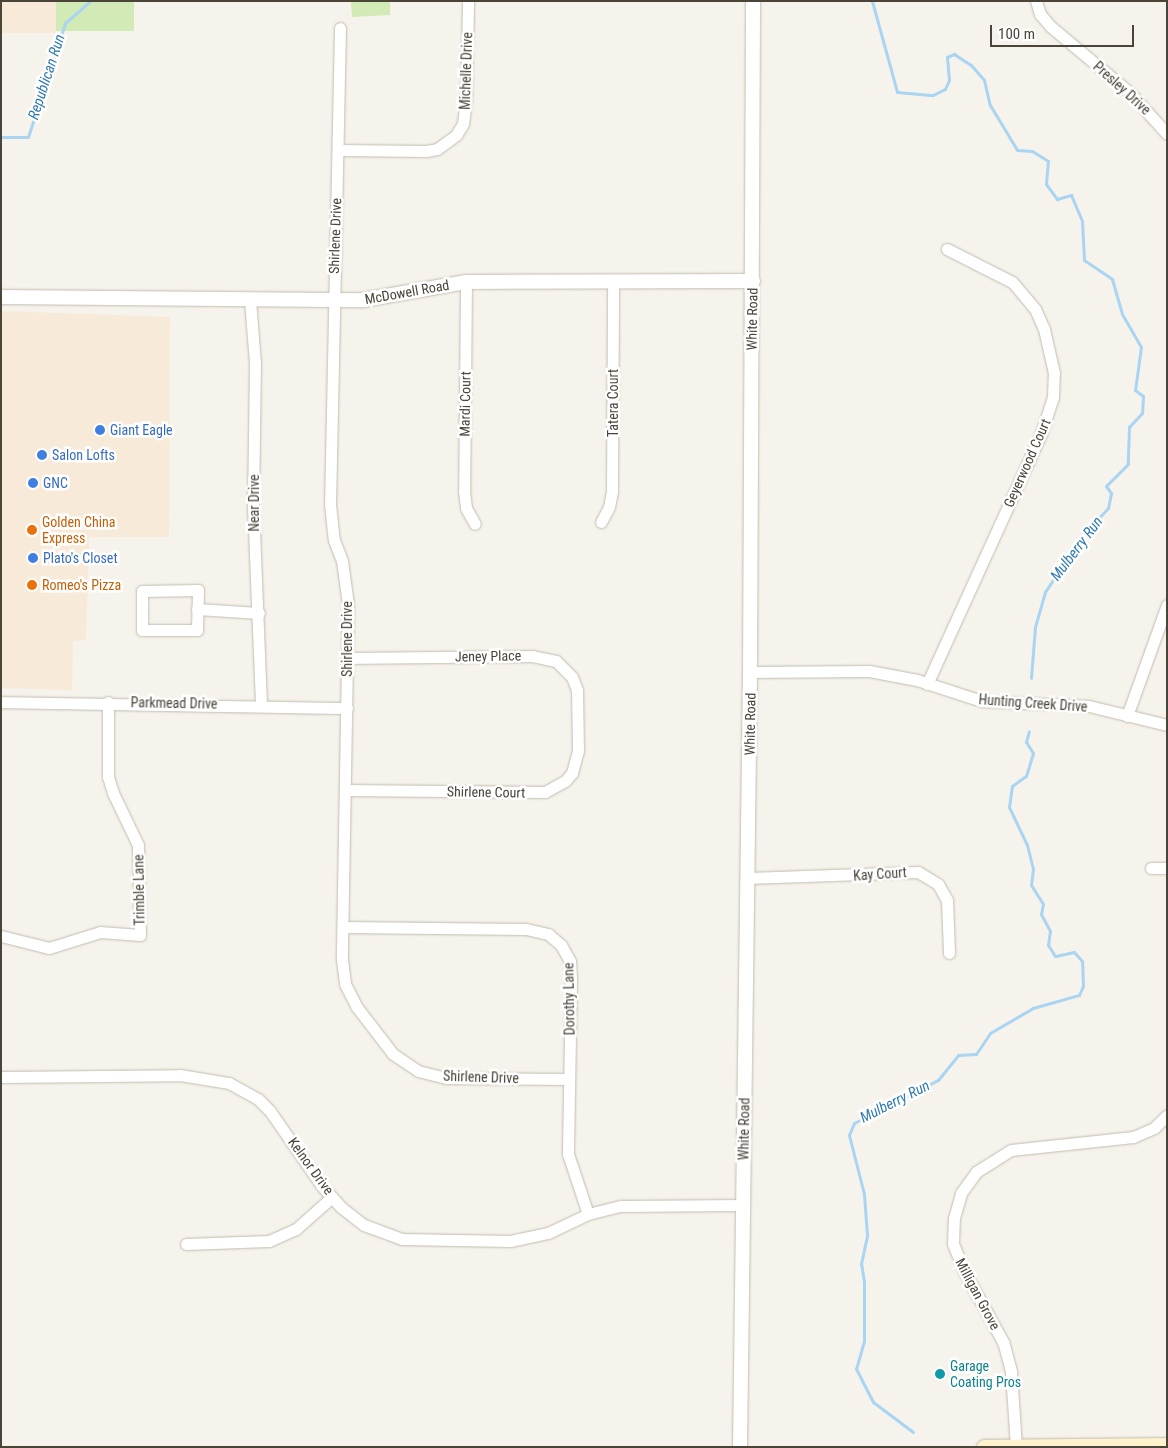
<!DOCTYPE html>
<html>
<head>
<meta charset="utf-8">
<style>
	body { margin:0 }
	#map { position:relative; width:1168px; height:1448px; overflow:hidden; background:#f6f3ec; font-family:"Roboto Condensed",sans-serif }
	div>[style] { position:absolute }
	.commercial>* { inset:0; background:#f7ead8; transform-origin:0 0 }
	.green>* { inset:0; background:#d2eab5; transform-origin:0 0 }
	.stream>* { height:3px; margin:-1.5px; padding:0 1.5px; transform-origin:1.5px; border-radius:1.5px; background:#a9d4f2 }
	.roads { filter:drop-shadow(0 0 1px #c2bbae) drop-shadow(0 0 1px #c2bbae) }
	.minor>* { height:11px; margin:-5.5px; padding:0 5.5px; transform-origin:5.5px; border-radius:5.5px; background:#fff }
	.tertiary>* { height:14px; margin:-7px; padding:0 7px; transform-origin:7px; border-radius:7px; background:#fff }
	.secondary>* { height:15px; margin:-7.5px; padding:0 7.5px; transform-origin:7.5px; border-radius:7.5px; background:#fff3cd }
	.dots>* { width:14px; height:14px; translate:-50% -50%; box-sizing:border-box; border:2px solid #fff; border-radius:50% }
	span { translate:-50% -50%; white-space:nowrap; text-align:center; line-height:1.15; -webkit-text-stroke:5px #fff; paint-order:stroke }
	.street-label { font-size:14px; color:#4b4439 }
	.shop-label { font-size:14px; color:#366cbe }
	.left { translate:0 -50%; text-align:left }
	.food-label { font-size:14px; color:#c56008 }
	.culture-label { font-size:14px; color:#0d838f }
	.water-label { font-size:15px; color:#2e7ab2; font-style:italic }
	.frame { position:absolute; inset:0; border:2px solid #4b4439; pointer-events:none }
	.scale { position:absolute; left:990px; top:25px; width:144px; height:22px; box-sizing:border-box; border:2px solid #4b4439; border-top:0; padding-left:6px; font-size:15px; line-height:18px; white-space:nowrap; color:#4b4439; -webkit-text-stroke:4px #fff; paint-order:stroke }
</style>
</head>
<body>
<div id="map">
	<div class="commercial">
		<i style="left:1px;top:1px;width:55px;height:32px"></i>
		<i style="clip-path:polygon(1px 311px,170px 317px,169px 537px,89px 537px,86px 639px,73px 642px,72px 690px,1px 688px)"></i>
	</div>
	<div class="green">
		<i style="left:56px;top:1px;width:78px;height:30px"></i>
		<i style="clip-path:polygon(351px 1px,390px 1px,390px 15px,352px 17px)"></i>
	</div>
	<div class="stream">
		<i style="left:872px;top:1px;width:94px;rotate:74.6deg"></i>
		<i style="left:897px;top:92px;width:36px;rotate:5deg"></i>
		<i style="left:933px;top:95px;width:13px;rotate:-27deg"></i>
		<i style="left:945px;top:89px;width:10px;rotate:-66deg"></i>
		<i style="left:949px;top:80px;width:23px;rotate:-95deg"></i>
		<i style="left:947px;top:57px;width:8px;rotate:-23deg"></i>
		<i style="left:954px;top:54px;width:20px;rotate:33deg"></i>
		<i style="left:971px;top:65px;width:20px;rotate:49deg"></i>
		<i style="left:984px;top:80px;width:26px;rotate:77deg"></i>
		<i style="left:990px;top:105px;width:52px;rotate:59deg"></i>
		<i style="left:1017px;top:150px;width:15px;rotate:4deg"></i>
		<i style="left:1032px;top:151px;width:19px;rotate:32deg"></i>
		<i style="left:1048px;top:161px;width:23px;rotate:95deg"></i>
		<i style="left:1046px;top:184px;width:19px;rotate:54deg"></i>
		<i style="left:1057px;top:199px;width:15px;rotate:-16deg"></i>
		<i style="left:1071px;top:195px;width:28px;rotate:67deg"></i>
		<i style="left:1082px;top:221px;width:39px;rotate:87deg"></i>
		<i style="left:1084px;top:260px;width:34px;rotate:34deg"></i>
		<i style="left:1112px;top:279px;width:36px;rotate:74deg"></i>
		<i style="left:1122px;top:314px;width:38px;rotate:60deg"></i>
		<i style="left:1141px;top:347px;width:43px;rotate:97.9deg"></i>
		<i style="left:1135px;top:390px;width:10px;rotate:37deg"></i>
		<i style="left:1143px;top:396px;width:17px;rotate:93deg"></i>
		<i style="left:1142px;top:413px;width:19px;rotate:133deg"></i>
		<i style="left:1129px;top:427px;width:37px;rotate:92deg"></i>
		<i style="left:1128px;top:464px;width:31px;rotate:135deg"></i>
		<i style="left:1106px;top:486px;width:9px;rotate:54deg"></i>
		<i style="left:1111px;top:493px;width:15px;rotate:101deg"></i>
		<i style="left:1108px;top:508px;width:37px;rotate:133deg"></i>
		<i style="left:1083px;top:535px;width:69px;rotate:123.7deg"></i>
		<i style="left:1045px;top:592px;width:36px;rotate:106deg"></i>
		<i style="left:1035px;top:627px;width:51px;rotate:94.5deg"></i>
		<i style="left:1px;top:137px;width:27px"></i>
		<i style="left:28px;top:137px;width:120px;rotate:-72deg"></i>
		<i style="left:65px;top:23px;width:33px;rotate:-41deg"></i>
		<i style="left:913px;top:1432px;width:50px;rotate:-143.1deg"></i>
		<i style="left:873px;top:1402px;width:37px;rotate:-117deg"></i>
		<i style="left:856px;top:1369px;width:29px;rotate:-74deg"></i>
		<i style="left:864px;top:1341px;width:59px;rotate:-90deg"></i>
		<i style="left:864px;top:1282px;width:18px;rotate:-99deg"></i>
		<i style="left:861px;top:1264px;width:30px;rotate:-78deg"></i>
		<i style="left:867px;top:1235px;width:41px;rotate:-94.2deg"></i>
		<i style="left:864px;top:1194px;width:61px;rotate:-104.3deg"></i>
		<i style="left:849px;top:1135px;width:13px;rotate:-67deg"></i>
		<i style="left:854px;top:1123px;width:94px;rotate:-27.1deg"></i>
		<i style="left:938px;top:1080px;width:32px;rotate:-51deg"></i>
		<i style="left:958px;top:1055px;width:18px;rotate:-3deg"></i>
		<i style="left:976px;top:1054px;width:25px;rotate:-56deg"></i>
		<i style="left:990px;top:1033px;width:50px;rotate:-30.2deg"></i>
		<i style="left:1033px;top:1008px;width:48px;rotate:-15.8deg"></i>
		<i style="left:1079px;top:995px;width:10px;rotate:-66deg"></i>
		<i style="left:1083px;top:986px;width:25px;rotate:-92deg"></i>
		<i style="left:1082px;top:961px;width:12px;rotate:-132deg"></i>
		<i style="left:1074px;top:952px;width:19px;rotate:168deg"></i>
		<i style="left:1055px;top:956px;width:13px;rotate:-122deg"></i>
		<i style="left:1048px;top:945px;width:14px;rotate:-82deg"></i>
		<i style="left:1050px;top:931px;width:19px;rotate:-118deg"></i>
		<i style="left:1041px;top:914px;width:10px;rotate:-79deg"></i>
		<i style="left:1043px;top:904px;width:22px;rotate:-122deg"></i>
		<i style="left:1031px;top:885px;width:16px;rotate:-83deg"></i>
		<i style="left:1033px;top:869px;width:25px;rotate:-104deg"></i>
		<i style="left:1027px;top:845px;width:42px;rotate:-115.3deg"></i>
		<i style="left:1009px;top:807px;width:21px;rotate:-82deg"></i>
		<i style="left:1012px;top:786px;width:17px;rotate:-36deg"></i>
		<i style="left:1026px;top:776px;width:24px;rotate:-73deg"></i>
		<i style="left:1033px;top:753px;width:13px;rotate:-122deg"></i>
		<i style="left:1026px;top:742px;width:11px;rotate:-75deg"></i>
	</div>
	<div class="roads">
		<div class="minor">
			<i style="left:1036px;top:1px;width:14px;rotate:73deg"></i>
			<i style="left:1040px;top:14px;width:16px;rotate:50deg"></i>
			<i style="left:1050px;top:26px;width:104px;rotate:39.9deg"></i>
			<i style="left:1130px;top:93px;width:55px;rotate:47.9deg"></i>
			<i style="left:340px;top:28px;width:476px;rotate:91.2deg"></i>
			<i style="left:330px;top:504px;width:36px;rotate:84deg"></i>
			<i style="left:334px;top:540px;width:22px;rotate:69deg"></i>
			<i style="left:342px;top:561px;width:43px;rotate:82.1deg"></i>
			<i style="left:348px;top:604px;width:355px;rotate:91deg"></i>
			<i style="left:342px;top:959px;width:25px;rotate:83deg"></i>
			<i style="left:345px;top:984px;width:25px;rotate:63deg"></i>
			<i style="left:356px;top:1006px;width:61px;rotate:52.4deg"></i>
			<i style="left:393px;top:1054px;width:30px;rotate:34deg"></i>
			<i style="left:418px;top:1071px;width:30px;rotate:14deg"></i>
			<i style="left:447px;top:1078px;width:122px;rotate:0.5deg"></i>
			<i style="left:338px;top:150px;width:88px;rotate:0.7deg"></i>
			<i style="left:426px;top:151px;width:11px;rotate:-10deg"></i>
			<i style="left:437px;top:149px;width:24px;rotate:-36deg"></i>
			<i style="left:456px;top:135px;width:13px;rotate:-58deg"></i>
			<i style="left:463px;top:124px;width:24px;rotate:-83deg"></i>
			<i style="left:466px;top:100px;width:99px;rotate:-88.8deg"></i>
			<i style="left:466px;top:282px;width:209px;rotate:90.5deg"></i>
			<i style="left:464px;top:491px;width:17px;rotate:83deg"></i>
			<i style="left:466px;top:508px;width:18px;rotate:61deg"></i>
			<i style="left:250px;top:300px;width:63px;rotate:85.5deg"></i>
			<i style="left:255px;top:363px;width:142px;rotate:90.8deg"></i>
			<i style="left:253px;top:505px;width:200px;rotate:87.7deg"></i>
			<i style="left:601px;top:522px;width:17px;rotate:-62deg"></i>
			<i style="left:609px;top:507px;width:16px;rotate:-79deg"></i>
			<i style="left:612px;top:491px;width:209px;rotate:-89.7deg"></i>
			<i style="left:198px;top:590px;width:40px;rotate:91.4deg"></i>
			<i style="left:197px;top:630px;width:55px;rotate:180deg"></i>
			<i style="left:142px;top:630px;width:39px;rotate:-90deg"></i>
			<i style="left:142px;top:591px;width:56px;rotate:-1deg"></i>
			<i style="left:197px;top:609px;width:62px;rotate:3.7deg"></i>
			<i style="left:750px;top:672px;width:119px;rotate:-0.5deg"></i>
			<i style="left:869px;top:671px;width:49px;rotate:10.6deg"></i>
			<i style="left:917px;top:680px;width:68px;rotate:17.9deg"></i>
			<i style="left:982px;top:701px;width:107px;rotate:2.7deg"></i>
			<i style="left:1089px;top:706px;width:80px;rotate:13.7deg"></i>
			<i style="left:927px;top:684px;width:275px;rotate:-65.5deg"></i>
			<i style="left:1041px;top:434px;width:39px;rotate:-72deg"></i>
			<i style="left:1053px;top:397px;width:24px;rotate:-88deg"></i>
			<i style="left:1054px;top:373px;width:45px;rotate:-102.8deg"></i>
			<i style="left:1044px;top:329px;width:22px;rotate:-114deg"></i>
			<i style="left:1035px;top:309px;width:35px;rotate:-130deg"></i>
			<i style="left:1012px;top:282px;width:73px;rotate:-153.1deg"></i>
			<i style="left:1px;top:702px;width:346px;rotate:1deg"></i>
			<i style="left:1127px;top:716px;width:118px;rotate:-70.2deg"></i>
			<i style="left:345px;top:790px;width:200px;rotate:0.6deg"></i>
			<i style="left:545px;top:792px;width:23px;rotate:-29deg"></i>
			<i style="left:565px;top:781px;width:11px;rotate:-49deg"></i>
			<i style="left:572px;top:773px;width:23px;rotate:-75deg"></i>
			<i style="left:578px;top:751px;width:61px;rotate:-90.9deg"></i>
			<i style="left:577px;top:690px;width:14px;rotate:-111deg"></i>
			<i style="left:572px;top:677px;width:23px;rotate:-135deg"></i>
			<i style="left:556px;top:661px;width:24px;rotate:-168deg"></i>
			<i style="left:533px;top:656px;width:185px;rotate:179.4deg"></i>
			<i style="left:1151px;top:868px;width:16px"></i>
			<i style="left:748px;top:878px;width:170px;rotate:-2deg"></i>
			<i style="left:918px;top:872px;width:23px;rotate:31deg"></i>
			<i style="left:938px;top:884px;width:18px;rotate:61deg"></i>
			<i style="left:947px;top:900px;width:53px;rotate:87.8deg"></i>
			<i style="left:343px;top:927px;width:183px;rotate:0.6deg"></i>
			<i style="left:526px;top:929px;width:23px;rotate:13deg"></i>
			<i style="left:548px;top:934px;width:17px;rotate:40deg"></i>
			<i style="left:561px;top:945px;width:18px;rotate:61deg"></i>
			<i style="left:570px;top:961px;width:17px;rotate:87deg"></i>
			<i style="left:571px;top:978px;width:176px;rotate:91deg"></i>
			<i style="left:568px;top:1154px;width:63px;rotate:71.6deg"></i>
			<i style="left:1px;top:936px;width:49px;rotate:14deg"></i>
			<i style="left:49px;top:948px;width:53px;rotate:-17.4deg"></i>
			<i style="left:100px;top:932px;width:40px;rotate:4.3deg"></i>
			<i style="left:140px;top:935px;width:90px;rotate:-91.3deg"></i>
			<i style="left:138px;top:845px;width:58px;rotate:-115.7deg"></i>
			<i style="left:113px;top:793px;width:17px;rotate:-107deg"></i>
			<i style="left:108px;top:777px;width:75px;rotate:-90deg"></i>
			<i style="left:1px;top:1077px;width:179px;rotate:-0.6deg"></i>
			<i style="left:180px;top:1075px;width:50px;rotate:9.3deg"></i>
			<i style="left:229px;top:1083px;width:33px;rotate:29deg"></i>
			<i style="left:258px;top:1099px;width:17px;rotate:45deg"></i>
			<i style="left:270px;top:1111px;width:90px;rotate:55.4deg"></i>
			<i style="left:321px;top:1185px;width:31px;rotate:48deg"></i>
			<i style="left:342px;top:1208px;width:28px;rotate:38deg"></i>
			<i style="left:364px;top:1225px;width:40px;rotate:20.2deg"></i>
			<i style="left:402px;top:1239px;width:108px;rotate:1.1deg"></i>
			<i style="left:510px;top:1241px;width:39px;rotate:-12deg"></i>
			<i style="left:548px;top:1233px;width:44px;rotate:-25.4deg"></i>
			<i style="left:588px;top:1214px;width:34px;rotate:-14deg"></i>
			<i style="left:621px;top:1206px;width:122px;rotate:-0.5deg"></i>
			<i style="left:186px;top:1244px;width:83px;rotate:-2.1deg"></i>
			<i style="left:269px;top:1241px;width:30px;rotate:-24deg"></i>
			<i style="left:296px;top:1229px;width:48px;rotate:-41.6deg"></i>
			<i style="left:1016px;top:1447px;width:76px;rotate:-93.8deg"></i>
			<i style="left:1011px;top:1371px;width:30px;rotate:-105deg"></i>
			<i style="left:1003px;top:1342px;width:81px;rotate:-118.8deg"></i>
			<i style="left:964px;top:1271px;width:29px;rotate:-112deg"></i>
			<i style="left:953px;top:1244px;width:26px;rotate:-88deg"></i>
			<i style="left:954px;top:1218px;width:26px;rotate:-74deg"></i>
			<i style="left:961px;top:1193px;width:26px;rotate:-54deg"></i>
			<i style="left:976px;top:1172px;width:41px;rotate:-32.2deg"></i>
			<i style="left:1011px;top:1150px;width:123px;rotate:-6.1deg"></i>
			<i style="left:1133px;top:1137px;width:23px;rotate:-23deg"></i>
			<i style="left:1154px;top:1128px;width:18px;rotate:-45deg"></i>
		</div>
		<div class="tertiary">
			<i style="left:1px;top:297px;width:362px;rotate:0.5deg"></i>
			<i style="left:363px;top:300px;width:105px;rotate:-9.9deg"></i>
			<i style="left:466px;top:282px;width:287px;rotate:-0.2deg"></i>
			<i style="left:740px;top:1447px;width:775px;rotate:-89.26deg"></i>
			<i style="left:750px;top:672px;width:671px;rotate:-89.74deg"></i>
		</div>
		<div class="secondary">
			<i style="left:984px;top:1447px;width:183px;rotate:-0.6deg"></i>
		</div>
	</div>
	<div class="dots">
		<i style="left:100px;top:430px;background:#3f7fe0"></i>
		<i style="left:42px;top:455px;background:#3f7fe0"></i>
		<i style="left:33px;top:483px;background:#3f7fe0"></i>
		<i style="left:32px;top:530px;background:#e8710a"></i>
		<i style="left:33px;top:558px;background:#3f7fe0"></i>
		<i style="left:32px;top:585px;background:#e8710a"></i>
		<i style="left:940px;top:1374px;background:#0f9aa8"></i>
	</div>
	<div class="street-label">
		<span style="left:466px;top:71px;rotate:-88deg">Michelle Drive</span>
		<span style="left:1122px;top:88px;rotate:42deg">Presley Drive</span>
		<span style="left:335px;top:236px;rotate:-88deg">Shirlene Drive</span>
		<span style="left:407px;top:292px;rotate:-10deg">McDowell Road</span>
		<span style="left:752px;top:319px;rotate:-89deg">White Road</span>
		<span style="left:613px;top:403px;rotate:-90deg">Tatera Court</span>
		<span style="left:465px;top:404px;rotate:-89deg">Mardi Court</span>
		<span style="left:1027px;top:463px;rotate:-66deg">Geyerwood Court</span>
		<span style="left:254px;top:503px;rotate:-90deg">Near Drive</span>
		<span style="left:347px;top:639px;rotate:-90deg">Shirlene Drive</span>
		<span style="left:488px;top:656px;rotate:-1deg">Jeney Place</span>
		<span style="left:174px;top:703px;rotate:1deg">Parkmead Drive</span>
		<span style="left:1033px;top:703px;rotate:4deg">Hunting Creek Drive</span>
		<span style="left:750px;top:724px;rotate:-89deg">White Road</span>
		<span style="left:486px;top:792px;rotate:1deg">Shirlene Court</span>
		<span style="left:880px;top:874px;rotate:-4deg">Kay Court</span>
		<span style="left:139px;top:890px;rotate:-91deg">Trimble Lane</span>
		<span style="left:569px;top:999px;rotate:-91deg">Dorothy Lane</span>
		<span style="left:481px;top:1077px;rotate:2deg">Shirlene Drive</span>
		<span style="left:744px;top:1129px;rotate:-89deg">White Road</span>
		<span style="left:311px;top:1166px;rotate:54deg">Kelnor Drive</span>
		<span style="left:978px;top:1294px;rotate:62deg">Milligan Grove</span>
	</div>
	<div class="shop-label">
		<span class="left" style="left:110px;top:430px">Giant Eagle</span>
		<span class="left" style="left:52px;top:455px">Salon Lofts</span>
		<span class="left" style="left:43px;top:483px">GNC</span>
		<span class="left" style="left:43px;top:558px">Plato's Closet</span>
	</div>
	<div class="food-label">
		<span class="left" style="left:42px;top:530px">Golden China<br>Express</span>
		<span class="left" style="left:42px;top:585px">Romeo's Pizza</span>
	</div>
	<div class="culture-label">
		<span class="left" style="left:950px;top:1374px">Garage<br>Coating Pros</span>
	</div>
	<div class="water-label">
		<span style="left:47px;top:77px;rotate:-72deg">Republican Run</span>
		<span style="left:1077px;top:549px;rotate:-53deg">Mulberry Run</span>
		<span style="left:895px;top:1102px;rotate:-27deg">Mulberry Run</span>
	</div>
	<div class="frame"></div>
	<div class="scale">100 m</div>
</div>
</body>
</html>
